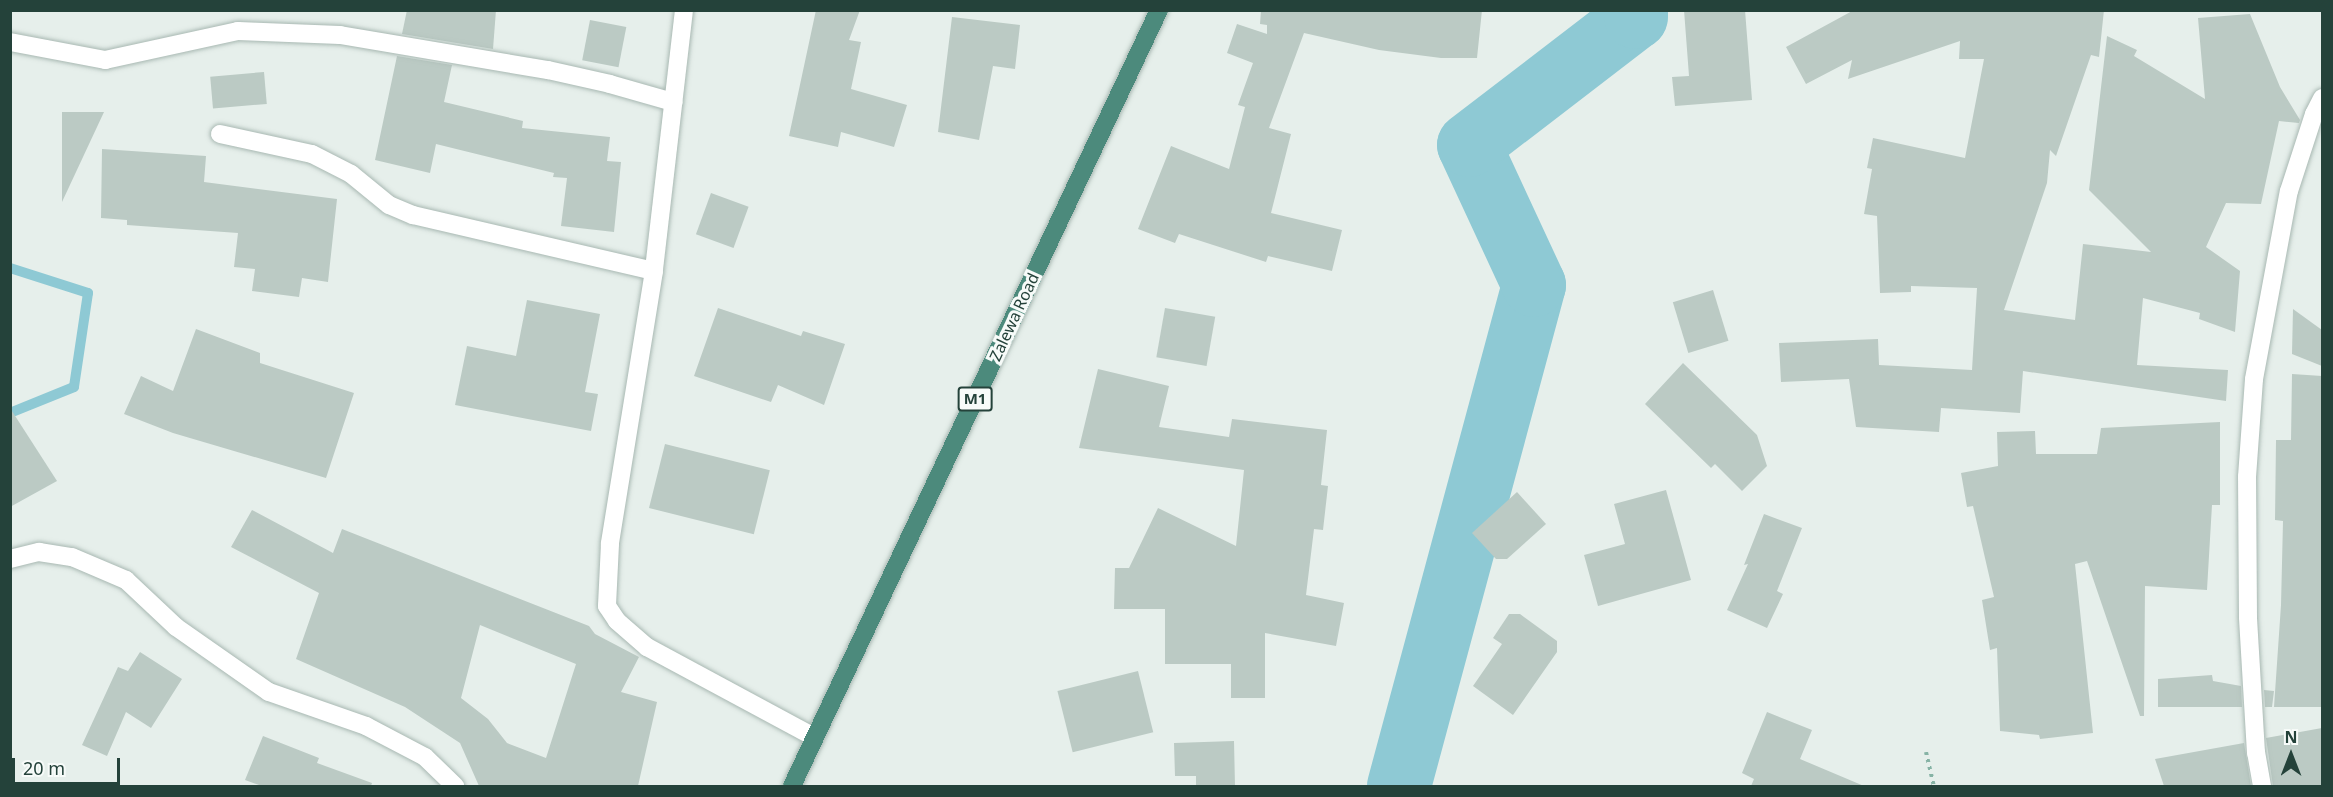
<!DOCTYPE html>
<html>
<head>
<meta charset="utf-8">
<style>
	body { margin:0 }
	#map { position:relative; width:2333px; height:797px; overflow:hidden; background:#e6efeb; font-family:"Noto Sans",sans-serif }
	div>[style] { position:absolute }
	.stream>* { height:10px; margin:-5px; padding:0 5px; transform-origin:5px; border-radius:5px; background:#8ec9d4 }
	.river>* { height:64px; margin:-32px; padding:0 32px; transform-origin:32px; border-radius:32px; background:#8ec9d4 }
	.building>* { inset:0; background:#bbcac4; transform-origin:0 0 }
	.path>* { height:4px; margin-top:-2px; transform-origin:0; background:repeating-linear-gradient(90deg,#86b3a5 0 3px,transparent 0 7.5px) }
	.roads { filter:drop-shadow(0 0 2px #a8b8b2) drop-shadow(0 0 2px #a8b8b2) }
	.minor>* { height:18px; margin:-9px; padding:0 9px; transform-origin:9px; border-radius:9px; background:#fff }
	.trunk>* { height:18px; margin:-9px; padding:0 9px; transform-origin:9px; border-radius:9px; background:#4c8a7c }
	span { translate:-50% -50%; white-space:nowrap; text-align:center; line-height:1.15; -webkit-text-stroke:6px #f7fbf9; paint-order:stroke }
	.shield-label span { padding:2px 4px; background:#f7fbf9; border:2px solid; border-radius:4px; -webkit-text-stroke-width:0 }
	.shield-label { font-size:15px; color:#24423a; font-weight:700 }
	.street-label { font-size:16px; color:#24423a }
	.frame { position:absolute; inset:0; border:12px solid #24423a; pointer-events:none }
	.north { position:absolute; left:2261px; top:725px; width:60px; height:60px; -webkit-text-stroke:4px #f7fbf9; paint-order:stroke; rotate:0deg; font-size:16px; font-weight:700; line-height:24px; text-align:center; color:#24423a }
	.north::after { content:''; display:block; margin:auto; width:21px; height:27px; background:#24423a; clip-path:polygon(50% 0,100% 100%,50% 72%,0 100%) }
	.scale { position:absolute; left:12px; top:758px; width:108px; height:27px; box-sizing:border-box; border:3px solid #24423a; border-top:0; padding-left:8px; font-size:18px; line-height:21px; white-space:nowrap; color:#24423a; -webkit-text-stroke:4px #f7fbf9; paint-order:stroke }
</style>
</head>
<body>
<div id="map">
	<div class="stream">
		<i style="left:10px;top:268px;width:82px;rotate:17.8deg"></i>
		<i style="left:88px;top:293px;width:95px;rotate:98.5deg"></i>
		<i style="left:74px;top:387px;width:69px;rotate:157.9deg"></i>
	</div>
	<div class="river">
		<i style="left:1399px;top:786px;width:519px;rotate:-74.92deg"></i>
		<i style="left:1534px;top:285px;width:154px;rotate:-114.9deg"></i>
		<i style="left:1469px;top:145px;width:210px;rotate:-37.5deg"></i>
		<i style="left:1636px;top:17px;width:7px;rotate:-90deg"></i>
	</div>
	<div class="building">
		<i style="clip-path:polygon(407px 10px,496px 10px,493px 49px,402px 34px)"></i>
		<i style="clip-path:polygon(816px 10px,860px 10px,849px 40px,861px 42px,851px 89px,907px 105px,894px 147px,841px 132px,838px 147px,789px 136px)"></i>
		<i style="clip-path:polygon(1261px 10px,1482px 10px,1477px 58px,1441px 58px,1379px 50px,1304px 33px,1269px 128px,1291px 134px,1271px 213px,1342px 230px,1332px 271px,1268px 256px,1266px 262px,1179px 234px,1175px 243px,1138px 229px,1171px 146px,1229px 169px,1245px 107px,1238px 105px,1253px 63px,1227px 53px,1237px 24px,1267px 34px,1267px 25px,1260px 24px)"></i>
		<i style="clip-path:polygon(1684px 10px,1745px 10px,1752px 100px,1675px 106px,1672px 77px,1689px 76px)"></i>
		<i style="clip-path:polygon(1854px 10px,2104px 10px,2099px 57px,2091px 55px,2056px 156px,2050px 150px,2047px 183px,2004px 310px,2075px 320px,2083px 244px,2151px 252px,2089px 190px,2107px 36px,2137px 50px,2134px 56px,2205px 99px,2198px 18px,2250px 14px,2280px 87px,2300px 120px,2299px 123px,2279px 121px,2261px 204px,2226px 203px,2206px 247px,2240px 271px,2235px 332px,2199px 319px,2200px 313px,2143px 298px,2137px 365px,2228px 370px,2226px 401px,2023px 371px,2020px 413px,1941px 408px,1939px 432px,1856px 427px,1849px 379px,1781px 382px,1779px 343px,1878px 339px,1879px 365px,1972px 370px,1977px 288px,1911px 286px,1911px 292px,1880px 293px,1877px 216px,1864px 214px,1872px 169px,1867px 168px,1873px 138px,1965px 158px,1984px 59px,1959px 59px,1960px 41px,1848px 79px,1852px 60px,1806px 84px,1786px 47px)"></i>
		<i style="clip-path:polygon(952px 17px,1020px 25px,1015px 69px,993px 66px,979px 140px,938px 132px)"></i>
		<i style="left:590px;top:20px;width:37px;height:41px;rotate:11deg"></i>
		<i style="clip-path:polygon(397px 56px,452px 65px,444px 102px,523px 121px,522px 128px,610px 137px,607px 161px,621px 162px,614px 232px,561px 226px,567px 178px,553px 177px,554px 173px,436px 144px,430px 173px,375px 160px)"></i>
		<i style="left:264px;top:72px;width:32px;height:54px;rotate:85deg"></i>
		<i style="clip-path:polygon(62px 112px,104px 112px,62px 202px)"></i>
		<i style="clip-path:polygon(102px 149px,206px 156px,204px 182px,337px 199px,328px 282px,302px 278px,299px 297px,252px 291px,255px 269px,234px 267px,238px 233px,127px 225px,127px 220px,101px 218px)"></i>
		<i style="left:711px;top:193px;width:40px;height:44px;rotate:20deg"></i>
		<i style="left:1713px;top:290px;width:53px;height:42px;rotate:73deg"></i>
		<i style="clip-path:polygon(527px 300px,600px 314px,585px 392px,598px 394px,591px 431px,455px 405px,467px 346px,516px 356px)"></i>
		<i style="clip-path:polygon(718px 308px,801px 336px,803px 331px,845px 344px,824px 405px,778px 385px,771px 402px,694px 376px)"></i>
		<i style="left:1165px;top:308px;width:51px;height:50px;rotate:10deg"></i>
		<i style="clip-path:polygon(2293px 309px,2322px 330px,2322px 366px,2292px 354px)"></i>
		<i style="clip-path:polygon(196px 329px,260px 353px,260px 363px,354px 393px,326px 478px,173px 433px,124px 414px,141px 376px,173px 391px)"></i>
		<i style="clip-path:polygon(1683px 363px,1757px 435px,1767px 466px,1742px 491px,1715px 464px,1711px 468px,1645px 404px)"></i>
		<i style="clip-path:polygon(1098px 369px,1169px 386px,1159px 427px,1229px 437px,1232px 419px,1327px 430px,1321px 485px,1328px 486px,1323px 530px,1314px 529px,1306px 595px,1344px 603px,1336px 646px,1265px 633px,1265px 698px,1231px 698px,1231px 664px,1165px 664px,1165px 609px,1114px 609px,1115px 568px,1129px 568px,1158px 508px,1236px 546px,1244px 470px,1079px 448px)"></i>
		<i style="clip-path:polygon(2292px 374px,2322px 376px,2322px 707px,2274px 707px,2281px 605px,2283px 521px,2275px 520px,2276px 440px,2291px 440px)"></i>
		<i style="clip-path:polygon(10px 408px,57px 481px,10px 507px)"></i>
		<i style="clip-path:polygon(2220px 422px,2220px 505px,2212px 505px,2207px 590px,2145px 586px,2144px 716px,2140px 716px,2087px 561px,2075px 564px,2093px 733px,2040px 739px,2039px 735px,2000px 731px,1997px 648px,1990px 650px,1982px 600px,1994px 597px,1973px 506px,1967px 507px,1961px 473px,1998px 466px,1997px 432px,2035px 431px,2036px 454px,2097px 454px,2101px 428px)"></i>
		<i style="left:665px;top:444px;width:108px;height:66px;rotate:14deg"></i>
		<i style="clip-path:polygon(1666px 490px,1691px 580px,1598px 606px,1584px 555px,1625px 544px,1614px 504px)"></i>
		<i style="clip-path:polygon(1517px 492px,1546px 524px,1507px 559px,1496px 559px,1472px 533px)"></i>
		<i style="clip-path:polygon(evenodd,252px 510px,333px 553px,342px 529px,589px 626px,595px 634px,639px 657px,621px 692px,657px 702px,638px 786px,479px 786px,460px 743px,405px 707px,296px 659px,319px 593px,231px 547px,252px 510px,480px 625px,576px 664px,546px 758px,507px 743px,488px 719px,461px 698px,480px 625px)"></i>
		<i style="clip-path:polygon(1764px 514px,1802px 528px,1777px 591px,1783px 594px,1767px 628px,1727px 610px,1748px 564px,1744px 565px)"></i>
		<i style="clip-path:polygon(1509px 614px,1520px 614px,1557px 641px,1557px 652px,1513px 715px,1473px 686px,1502px 644px,1493px 638px)"></i>
		<i style="clip-path:polygon(140px 652px,182px 679px,151px 728px,126px 712px,107px 756px,82px 745px,118px 667px,128px 671px)"></i>
		<i style="left:1138px;top:671px;width:63px;height:83px;rotate:76deg"></i>
		<i style="clip-path:polygon(2212px 675px,2213px 681px,2241px 686px,2242px 707px,2158px 707px,2158px 679px)"></i>
		<i style="clip-path:polygon(2264px 690px,2274px 691px,2272px 707px,2265px 707px)"></i>
		<i style="clip-path:polygon(1767px 712px,1812px 730px,1800px 759px,1864px 786px,1751px 786px,1754px 779px,1742px 773px)"></i>
		<i style="clip-path:polygon(2322px 728px,2322px 786px,2273px 786px,2266px 738px)"></i>
		<i style="clip-path:polygon(263px 736px,319px 758px,317px 763px,372px 783px,371px 786px,262px 786px,245px 780px)"></i>
		<i style="clip-path:polygon(1234px 741px,1235px 786px,1196px 786px,1196px 776px,1175px 776px,1174px 743px)"></i>
		<i style="clip-path:polygon(2244px 743px,2251px 786px,2164px 786px,2155px 759px)"></i>
	</div>
	<div class="path">
		<i style="left:1926px;top:752px;width:35px;rotate:77deg"></i>
	</div>
	<div class="roads">
		<div class="minor">
			<i style="left:684px;top:10px;width:263px;rotate:96.6deg"></i>
			<i style="left:654px;top:271px;width:277px;rotate:99.2deg"></i>
			<i style="left:610px;top:544px;width:62px;rotate:92.8deg"></i>
			<i style="left:607px;top:606px;width:18px;rotate:56deg"></i>
			<i style="left:617px;top:621px;width:40px;rotate:41deg"></i>
			<i style="left:647px;top:647px;width:190px;rotate:28.3deg"></i>
			<i style="left:10px;top:42px;width:97px;rotate:10.7deg"></i>
			<i style="left:105px;top:60px;width:136px;rotate:-12.3deg"></i>
			<i style="left:238px;top:31px;width:102px;rotate:2.2deg"></i>
			<i style="left:340px;top:35px;width:211px;rotate:9.6deg"></i>
			<i style="left:548px;top:70px;width:64px;rotate:12.7deg"></i>
			<i style="left:610px;top:84px;width:66px;rotate:15.9deg"></i>
			<i style="left:220px;top:134px;width:94px;rotate:12.3deg"></i>
			<i style="left:312px;top:154px;width:44px;rotate:27.1deg"></i>
			<i style="left:351px;top:174px;width:49px;rotate:39.2deg"></i>
			<i style="left:389px;top:205px;width:26px;rotate:23deg"></i>
			<i style="left:413px;top:215px;width:247px;rotate:13.1deg"></i>
			<i style="left:10px;top:559px;width:30px;rotate:-14deg"></i>
			<i style="left:39px;top:552px;width:33px;rotate:9deg"></i>
			<i style="left:72px;top:557px;width:59px;rotate:23.1deg"></i>
			<i style="left:126px;top:580px;width:69px;rotate:43.2deg"></i>
			<i style="left:176px;top:627px;width:113px;rotate:35deg"></i>
			<i style="left:269px;top:692px;width:103px;rotate:19.3deg"></i>
			<i style="left:366px;top:726px;width:67px;rotate:27.7deg"></i>
			<i style="left:425px;top:757px;width:42px;rotate:44deg"></i>
			<i style="left:2262px;top:786px;width:34px;rotate:-100deg"></i>
			<i style="left:2256px;top:753px;width:136px;rotate:-93.4deg"></i>
			<i style="left:2248px;top:617px;width:140px;rotate:-90.4deg"></i>
			<i style="left:2247px;top:477px;width:98px;rotate:-85.9deg"></i>
			<i style="left:2254px;top:379px;width:191px;rotate:-79.5deg"></i>
			<i style="left:2289px;top:191px;width:81px;rotate:-72deg"></i>
			<i style="left:2314px;top:114px;width:18px;rotate:-63deg"></i>
		</div>
		<div class="trunk">
			<i style="left:792px;top:786px;width:858px;rotate:-64.69deg"></i>
		</div>
	</div>
	<div class="shield-label">
		<span style="left:975px;top:399px">M1</span>
	</div>
	<div class="street-label">
		<span style="left:1014px;top:317px;rotate:-65deg">Zalewa Road</span>
	</div>
	<div class="frame"></div>
	<div class="north">N</div>
	<div class="scale">20 m</div>
</div>
</body>
</html>
